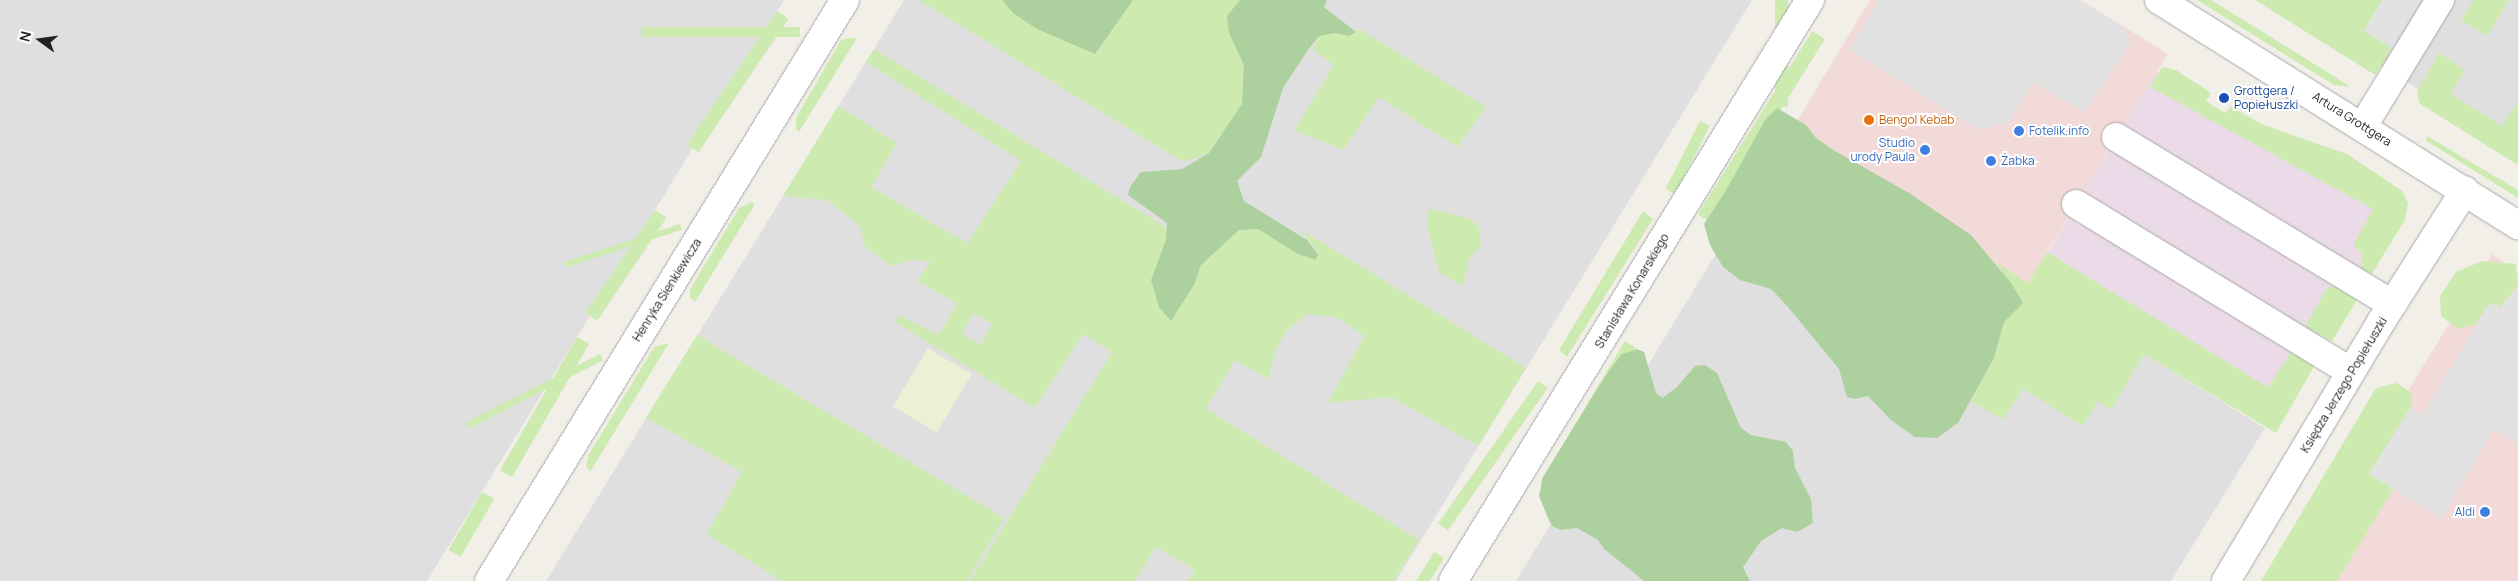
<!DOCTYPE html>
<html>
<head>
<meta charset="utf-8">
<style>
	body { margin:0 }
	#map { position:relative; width:2518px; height:581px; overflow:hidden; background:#f2efe9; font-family:Manrope,sans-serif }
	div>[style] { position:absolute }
	.residential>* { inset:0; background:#e0dfdf }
	.commercial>* { inset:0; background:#f2dad9 }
	.industrial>* { inset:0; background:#ebdbe8; transform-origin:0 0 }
	.farmland>* { inset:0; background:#eef0d5; transform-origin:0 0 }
	.grass>* { inset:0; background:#cdebb0; transform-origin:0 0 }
	.forest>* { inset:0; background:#add19e }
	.parking>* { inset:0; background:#e2e2e2 }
	.roads { filter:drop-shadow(0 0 1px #a9a9a9) drop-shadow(0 0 1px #a9a9a9) }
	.minor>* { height:28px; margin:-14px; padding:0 14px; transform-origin:14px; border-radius:14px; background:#fff }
	.dots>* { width:14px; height:14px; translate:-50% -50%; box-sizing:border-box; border:2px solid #fff; border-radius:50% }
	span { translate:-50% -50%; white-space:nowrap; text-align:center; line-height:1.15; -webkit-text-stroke:4px #fff; paint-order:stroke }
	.transit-label { font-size:12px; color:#164399 }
	.left { translate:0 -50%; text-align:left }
	.street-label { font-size:12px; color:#222 }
	.food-label { font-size:12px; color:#c56008 }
	.shop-label { font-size:12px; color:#366cbe }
	.right { translate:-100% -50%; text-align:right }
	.north { position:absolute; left:15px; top:15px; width:50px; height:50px; -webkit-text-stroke:4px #fff; paint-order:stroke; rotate:284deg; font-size:14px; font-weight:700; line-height:20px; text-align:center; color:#222 }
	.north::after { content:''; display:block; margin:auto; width:18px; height:22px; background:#222; clip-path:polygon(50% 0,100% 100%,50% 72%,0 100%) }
</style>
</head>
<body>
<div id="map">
	<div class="residential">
		<i style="clip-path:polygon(0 0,784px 0,427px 581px,0 581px)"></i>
		<i style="clip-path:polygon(904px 0,1752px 0,1396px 581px,546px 581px)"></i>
		<i style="clip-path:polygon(2271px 0,2518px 0,2518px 150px,2458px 113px)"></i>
		<i style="clip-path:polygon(1788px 136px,2265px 428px,2171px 581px,1516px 581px)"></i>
	</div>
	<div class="commercial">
		<i style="clip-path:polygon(1870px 0,2081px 0,2168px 54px,2028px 283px,1788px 136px)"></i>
		<i style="clip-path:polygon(2492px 254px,2518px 273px,2518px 581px,2291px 581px)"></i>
	</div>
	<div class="industrial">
		<i style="left:2156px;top:72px;width:277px;height:247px;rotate:31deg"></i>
	</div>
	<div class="farmland">
		<i style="left:928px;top:348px;width:51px;height:68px;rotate:31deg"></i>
	</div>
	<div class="grass">
		<i style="clip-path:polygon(919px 0,1252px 0,1249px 95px,1209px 153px,1183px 162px)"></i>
		<i style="left:1775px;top:0;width:13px;height:107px"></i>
		<i style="clip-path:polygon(2197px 0,2211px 0,2351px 87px,2334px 85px)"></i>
		<i style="clip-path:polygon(2255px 0,2382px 0,2364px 31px,2392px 48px,2375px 75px)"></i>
		<i style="clip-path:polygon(2473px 0,2509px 0,2487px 36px,2461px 20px)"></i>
		<i style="left:777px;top:11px;width:14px;height:161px;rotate:34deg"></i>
		<i style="left:800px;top:27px;width:10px;height:158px;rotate:90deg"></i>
		<i style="clip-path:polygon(1359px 29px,1486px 107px,1457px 147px,1379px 97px,1343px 150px,1294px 130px,1334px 65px,1313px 50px,1319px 36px,1335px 33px,1349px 36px)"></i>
		<i style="clip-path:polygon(848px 38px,857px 38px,799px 132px,796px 129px,796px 118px,841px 40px)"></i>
		<i style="left:1825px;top:39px;width:216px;height:15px;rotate:122deg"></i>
		<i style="clip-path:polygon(evenodd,874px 49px,1182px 237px,1194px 285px,1201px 265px,1239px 230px,1258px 229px,1298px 254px,1316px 260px,1318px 253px,1302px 230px,1526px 368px,1478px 446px,1391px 397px,1328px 403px,1364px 336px,1336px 317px,1308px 314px,1287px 330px,1277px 348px,1268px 379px,1235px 360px,1206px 409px,1419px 540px,1394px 581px,1188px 581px,1195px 570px,1156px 547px,1135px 581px,970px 581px,1112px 352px,1083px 334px,1035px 408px,895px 322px,899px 315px,939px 335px,957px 303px,917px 281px,931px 262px,912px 260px,891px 266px,865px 247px,860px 226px,827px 200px,783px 196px,838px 106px,897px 143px,871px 187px,967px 243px,1021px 161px,866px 62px,874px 49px,973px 313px,992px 324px,981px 345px,962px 334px,973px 313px)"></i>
		<i style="clip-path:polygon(2439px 53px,2465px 70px,2451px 94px,2502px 126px,2518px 101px,2518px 165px,2419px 103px,2417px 91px)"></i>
		<i style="clip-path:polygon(2162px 67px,2176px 70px,2211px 93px,2206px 101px,2225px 113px,2231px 106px,2261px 124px,2347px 154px,2402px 191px,2408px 203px,2405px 220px,2371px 275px,2361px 269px,2362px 253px,2353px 246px,2373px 209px,2150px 87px)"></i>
		<i style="left:1700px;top:121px;width:11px;height:76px;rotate:27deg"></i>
		<i style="clip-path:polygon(2427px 136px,2518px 190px,2518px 198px,2425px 140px)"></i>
		<i style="clip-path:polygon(752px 202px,755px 204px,695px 302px,690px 298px,690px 289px,739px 208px)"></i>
		<i style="clip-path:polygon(1433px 209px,1470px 219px,1479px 227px,1481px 246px,1469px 258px,1463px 286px,1439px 272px,1428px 230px,1427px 211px)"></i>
		<i style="left:655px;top:210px;width:14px;height:124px;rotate:34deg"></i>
		<i style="clip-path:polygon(1643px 211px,1653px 219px,1567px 357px,1559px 350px)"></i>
		<i style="left:680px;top:224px;width:6px;height:122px;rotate:72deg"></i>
		<i style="clip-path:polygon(2047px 252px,2268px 387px,2292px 350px,2316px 363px,2276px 433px,2144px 354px,2111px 410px,2097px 401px,2083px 426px,2023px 389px,2003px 420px,1971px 401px,1994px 358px,2004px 322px,2022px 303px,1997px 263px,2028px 283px)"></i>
		<i style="clip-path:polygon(2482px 261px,2516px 264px,2518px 285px,2500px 308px,2490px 303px,2475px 325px,2458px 329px,2441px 316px,2440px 296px,2456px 272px)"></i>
		<i style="clip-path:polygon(2337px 286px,2360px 295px,2332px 341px,2305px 326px,2327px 288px)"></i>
		<i style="clip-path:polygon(697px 335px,1004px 518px,967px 581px,781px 581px,707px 534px,742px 472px,646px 418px)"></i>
		<i style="left:577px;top:337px;width:14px;height:154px;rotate:30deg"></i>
		<i style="left:1625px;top:341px;width:12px;height:164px;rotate:31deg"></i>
		<i style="clip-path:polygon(669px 343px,590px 472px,586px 466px,588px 456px,654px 347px)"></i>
		<i style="left:600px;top:354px;width:7px;height:151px;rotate:63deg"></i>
		<i style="left:1538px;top:381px;width:12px;height:174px;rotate:35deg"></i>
		<i style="clip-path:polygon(2397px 383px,2412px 393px,2412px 405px,2370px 474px,2394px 488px,2337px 581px,2261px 581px,2376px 388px)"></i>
		<i style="left:482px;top:492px;width:14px;height:67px;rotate:30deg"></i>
		<i style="clip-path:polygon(1434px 552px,1444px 558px,1430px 581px,1416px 581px)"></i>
	</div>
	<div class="forest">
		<i style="clip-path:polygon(1002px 0,1133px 0,1095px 54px,1037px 29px,1013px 13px)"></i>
		<i style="clip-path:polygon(1240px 0,1327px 0,1324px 7px,1356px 32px,1349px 36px,1335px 33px,1319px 36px,1308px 50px,1283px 88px,1261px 157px,1237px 181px,1244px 201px,1307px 240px,1318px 254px,1316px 260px,1298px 254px,1258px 229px,1239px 230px,1201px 265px,1194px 285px,1171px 321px,1159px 307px,1151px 280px,1166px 240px,1167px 223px,1128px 195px,1130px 187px,1141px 172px,1182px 169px,1209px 153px,1242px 104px,1244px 65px,1229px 33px,1227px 16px)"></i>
		<i style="clip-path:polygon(1777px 108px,1806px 125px,1816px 138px,1835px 151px,1909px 193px,1971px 235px,2011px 283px,2023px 303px,2004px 322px,1994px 358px,1958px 423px,1937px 438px,1915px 437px,1891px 420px,1868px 396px,1854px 399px,1847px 397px,1839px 369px,1788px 307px,1771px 289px,1740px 280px,1723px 267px,1710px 245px,1704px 224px,1725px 192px,1765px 120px)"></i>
		<i style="clip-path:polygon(1637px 349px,1644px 352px,1656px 393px,1662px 398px,1677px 387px,1695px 366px,1705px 365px,1717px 373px,1741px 428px,1751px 435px,1786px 442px,1793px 451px,1795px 468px,1811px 499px,1813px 523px,1797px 532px,1782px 528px,1761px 541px,1743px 567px,1750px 581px,1644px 581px,1604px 549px,1598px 540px,1577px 528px,1561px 530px,1552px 526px,1548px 518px,1539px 496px,1543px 477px,1606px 375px,1622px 354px)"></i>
	</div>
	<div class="parking">
		<i style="clip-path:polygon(1879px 0,2079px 0,2122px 26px,2131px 43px,2084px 112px,2033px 82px,2008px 123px,1979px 130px,1849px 49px)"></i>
		<i style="clip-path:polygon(2382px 0,2421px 0,2392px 48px,2364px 31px)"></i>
		<i style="clip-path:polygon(2518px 285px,2518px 444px,2494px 429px,2441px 518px,2369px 474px,2410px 408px,2422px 415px,2490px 303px,2500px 308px)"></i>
	</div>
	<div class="roads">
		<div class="minor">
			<i style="left:2159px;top:0;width:424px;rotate:32.1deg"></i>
			<i style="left:2363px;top:126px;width:148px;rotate:-58.6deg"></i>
			<i style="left:2116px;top:137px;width:323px;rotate:31.2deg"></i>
			<i style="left:2076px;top:204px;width:322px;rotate:31.4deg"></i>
			<i style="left:489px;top:581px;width:681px;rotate:-58.5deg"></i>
			<i style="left:1453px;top:581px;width:682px;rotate:-58.43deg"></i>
			<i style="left:2226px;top:581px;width:302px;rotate:-59.1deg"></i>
			<i style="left:2381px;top:322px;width:156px;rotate:-57.5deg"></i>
		</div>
	</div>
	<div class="dots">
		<i style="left:2224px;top:98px;background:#1a4fb4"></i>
		<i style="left:1869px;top:120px;background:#e8710a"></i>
		<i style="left:2019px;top:131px;background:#3f7fe0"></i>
		<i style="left:1925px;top:150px;background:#3f7fe0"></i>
		<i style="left:1991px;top:161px;background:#3f7fe0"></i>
		<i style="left:2485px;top:512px;background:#3f7fe0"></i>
	</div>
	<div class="transit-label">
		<span class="left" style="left:2234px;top:98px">Grottgera /<br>Popiełuszki</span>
	</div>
	<div class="street-label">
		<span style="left:2352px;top:119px;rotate:32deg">Artura Grottgera</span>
		<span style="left:667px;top:290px;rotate:-58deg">Henryka Sienkiewicza</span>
		<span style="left:1632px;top:291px;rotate:-59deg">Stanisława Konarskiego</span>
		<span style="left:2344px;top:385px;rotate:-59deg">Księdza Jerzego Popiełuszki</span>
	</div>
	<div class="food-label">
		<span class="left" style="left:1879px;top:120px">Bengol Kebab</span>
	</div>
	<div class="shop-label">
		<span class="left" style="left:2029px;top:131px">Fotelik.info</span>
		<span class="right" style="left:1915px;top:150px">Studio<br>urody Paula</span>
		<span class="left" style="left:2001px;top:161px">Żabka</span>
		<span class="right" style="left:2475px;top:512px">Aldi</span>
	</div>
	<div class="north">N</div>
</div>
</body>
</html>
